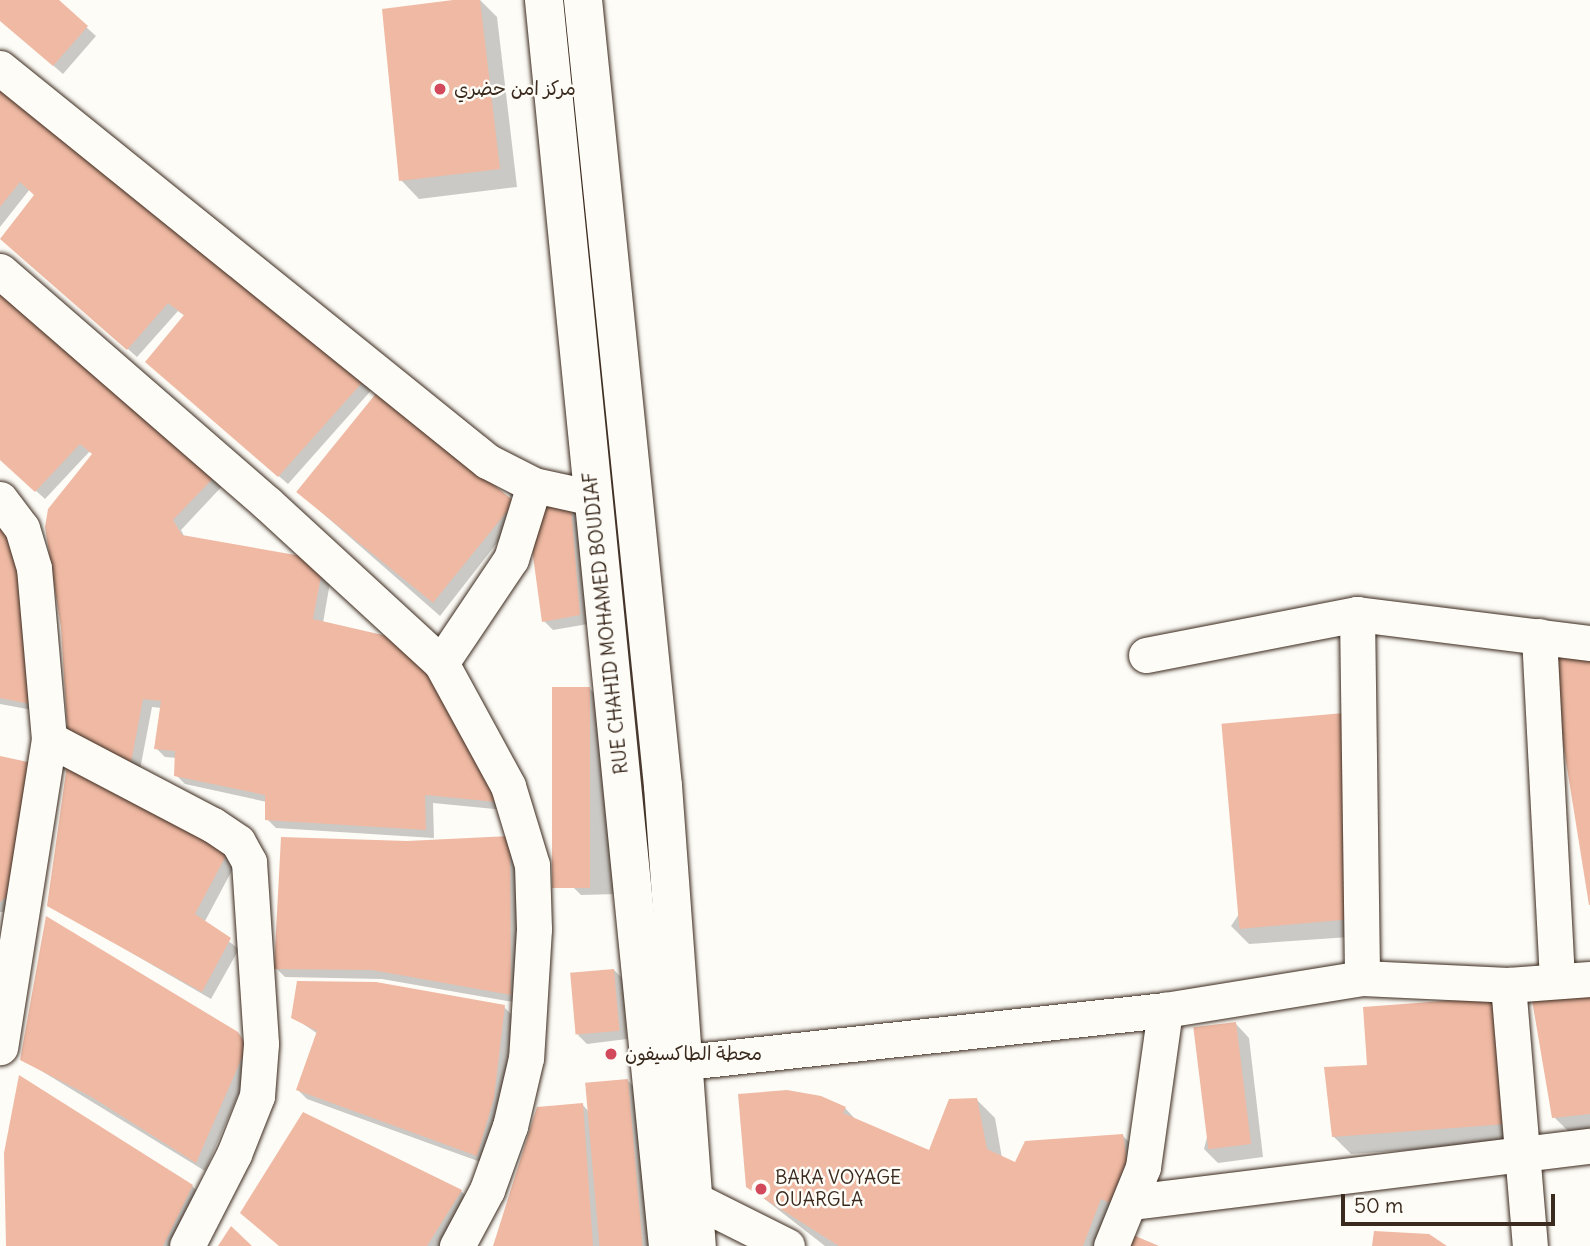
<!DOCTYPE html>
<html>
<head>
<meta charset="utf-8">
<style>
	body { margin:0 }
	#map { position:relative; width:1590px; height:1246px; overflow:hidden; background:#fdfcf7; font-family:Delius,"Playpen Sans Arabic",sans-serif }
	div>[style] { position:absolute }
	.shadow>* { inset:0; background:#0003 }
	.building>* { inset:0; background:#efb9a3; transform-origin:0 0 }
	.roads { filter:drop-shadow(0 0 2px #3b2a1e) drop-shadow(0 0 2px #3b2a1e) }
	.minor>* { height:35px; margin:-17.5px; padding:0 17.5px; transform-origin:17.5px; border-radius:17.5px; background:#fdfcf7 }
	.major>* { height:38px; margin:-19px; padding:0 19px; transform-origin:19px; border-radius:19px; background:#fdfcf7 }
	.dots>* { width:19px; height:19px; translate:-50% -50%; box-sizing:border-box; border:4px solid #fdfcf7; border-radius:50% }
	span { translate:-50% -50%; white-space:nowrap; text-align:center; line-height:1.15; -webkit-text-stroke:5px #fdfcf7; paint-order:stroke }
	.poi-label { font-size:19px; color:#3b2a1e }
	.left { translate:0 -50%; text-align:left }
	.street-label { font-size:19px; color:#3b2a1e }
	.scale { position:absolute; left:1341px; top:1194px; width:214px; height:32px; box-sizing:border-box; border:4px solid #3b2a1e; border-top:0; padding-left:9px; font-size:21px; line-height:24px; white-space:nowrap; color:#3b2a1e; -webkit-text-stroke:5px #fdfcf7; paint-order:stroke }
</style>
</head>
<body>
<div id="map">
	<div class="shadow">
		<i style="clip-path:polygon(0 0,56px 0,96px 36px,63px 74px,0 20px)"></i>
		<i style="clip-path:polygon(467px 0,480px 0,497px 17px,517px 187px,419px 199px,401px 180px)"></i>
		<i style="clip-path:polygon(0 80px,375px 386px,288px 484px,157px 371px,185px 316px,178px 311px,137px 357px,1px 238px,36px 195px,30px 189px,0 227px)"></i>
		<i style="clip-path:polygon(0 291px,226px 482px,181px 530px,185px 538px,332px 571px,323px 623px,505px 810px,433px 803px,434px 838px,276px 828px,267px 819px,267px 802px,185px 784px,176px 775px,177px 758px,165px 757px,156px 748px,161px 708px,152px 707px,139px 775px,79px 751px,94px 455px,90px 451px,45px 499px,0 458px)"></i>
		<i style="clip-path:polygon(304px 497px,513px 503px,521px 512px,440px 616px)"></i>
		<i style="clip-path:polygon(578px 506px,588px 624px,553px 630px,544px 621px,532px 534px)"></i>
		<i style="clip-path:polygon(0 507px,38px 711px,0 704px)"></i>
		<i style="clip-path:polygon(589px 688px,598px 697px,618px 894px,581px 895px,572px 886px)"></i>
		<i style="clip-path:polygon(1362px 733px,1378px 935px,1249px 944px,1231px 926px)"></i>
		<i style="clip-path:polygon(0 758px,8px 912px,0 912px)"></i>
		<i style="clip-path:polygon(69px 761px,237px 861px,204px 923px,239px 949px,211px 999px,49px 905px)"></i>
		<i style="clip-path:polygon(518px 847px,519px 1003px,382px 979px,285px 977px,276px 968px)"></i>
		<i style="clip-path:polygon(614px 970px,623px 979px,627px 1039px,587px 1044px,578px 1035px)"></i>
		<i style="clip-path:polygon(1590px 993px,1590px 1133px,1572px 1135px,1554px 1117px)"></i>
		<i style="clip-path:polygon(504px 1007px,513px 1016px,502px 1108px,486px 1164px,307px 1099px,298px 1090px,318px 1034px,293px 1017px)"></i>
		<i style="clip-path:polygon(1365px 1008px,1525px 1142px,1351px 1154px,1333px 1136px,1369px 1067px)"></i>
		<i style="clip-path:polygon(1236px 1024px,1249px 1038px,1263px 1157px,1218px 1163px,1204px 1149px)"></i>
		<i style="clip-path:polygon(236px 1033px,255px 1056px,205px 1171px,22px 1059px)"></i>
		<i style="clip-path:polygon(627px 1080px,636px 1089px,651px 1246px,495px 1246px,582px 1104px,589px 1112px)"></i>
		<i style="clip-path:polygon(977px 1100px,995px 1118px,1002px 1158px,1016px 1164px,1123px 1136px,1141px 1154px,1108px 1246px,825px 1246px,748px 1186px,845px 1108px,858px 1122px,930px 1152px)"></i>
		<i style="clip-path:polygon(5px 1154px,192px 1186px,201px 1195px,176px 1246px,9px 1246px)"></i>
		<i style="clip-path:polygon(461px 1191px,469px 1200px,441px 1246px,280px 1246px)"></i>
	</div>
	<div class="building">
		<i style="clip-path:polygon(0 0,59px 0,88px 26px,53px 66px,0 21px)"></i>
		<i style="clip-path:polygon(453px 0,480px 0,500px 169px,399px 181px,382px 9px)"></i>
		<i style="clip-path:polygon(0 78px,368px 376px,278px 477px,145px 362px,184px 315px,168px 303px,127px 350px,0 239px,34px 195px,20px 182px,0 207px)"></i>
		<i style="clip-path:polygon(0 290px,219px 472px,173px 520px,182px 535px,324px 560px,313px 619px,413px 642px,497px 802px,425px 795px,426px 830px,265px 820px,265px 795px,174px 776px,175px 751px,154px 749px,161px 701px,143px 699px,130px 768px,68px 742px,61px 628px,45px 527px,48px 509px,92px 454px,80px 444px,35px 492px,0 460px)"></i>
		<i style="left:378px;top:391px;width:176px;height:130px;rotate:39deg"></i>
		<i style="clip-path:polygon(570px 495px,580px 615px,542px 622px,530px 534px,538px 497px)"></i>
		<i style="clip-path:polygon(0 505px,15px 518px,30px 704px,0 698px)"></i>
		<i style="clip-path:polygon(1590px 649px,1590px 905px,1589px 905px,1559px 718px,1553px 651px)"></i>
		<i style="left:552px;top:687px;width:38px;height:201px"></i>
		<i style="left:1344px;top:713px;width:206px;height:123px;rotate:85deg"></i>
		<i style="clip-path:polygon(0 756px,28px 762px,14px 891px,0 902px)"></i>
		<i style="clip-path:polygon(68px 758px,229px 850px,195px 914px,231px 938px,202px 992px,47px 906px)"></i>
		<i style="clip-path:polygon(510px 836px,511px 995px,372px 970px,274px 969px,281px 837px,407px 841px)"></i>
		<i style="clip-path:polygon(46px 916px,238px 1032px,247px 1046px,196px 1163px,90px 1096px,20px 1060px)"></i>
		<i style="left:614px;top:969px;width:62px;height:44px;rotate:85deg"></i>
		<i style="clip-path:polygon(297px 981px,376px 982px,505px 1005px,494px 1098px,477px 1156px,296px 1090px,317px 1031px,291px 1018px)"></i>
		<i style="clip-path:polygon(1590px 991px,1590px 1114px,1552px 1118px,1531px 994px)"></i>
		<i style="clip-path:polygon(1496px 997px,1507px 1124px,1332px 1137px,1324px 1067px,1367px 1065px,1363px 1007px)"></i>
		<i style="left:1236px;top:1022px;width:123px;height:43px;rotate:83deg"></i>
		<i style="clip-path:polygon(19px 1075px,193px 1185px,163px 1246px,6px 1246px,4px 1153px)"></i>
		<i style="left:628px;top:1079px;width:168px;height:43px;rotate:85deg"></i>
		<i style="clip-path:polygon(787px 1090px,821px 1096px,846px 1107px,843px 1113px,929px 1150px,949px 1099px,977px 1098px,987px 1149px,1015px 1162px,1025px 1141px,1123px 1134px,1127px 1160px,1110px 1203px,1101px 1199px,1083px 1246px,839px 1246px,746px 1187px,738px 1094px)"></i>
		<i style="clip-path:polygon(583px 1103px,593px 1246px,493px 1246px,537px 1107px)"></i>
		<i style="clip-path:polygon(303px 1112px,462px 1190px,427px 1246px,279px 1246px,240px 1213px)"></i>
		<i style="clip-path:polygon(231px 1226px,252px 1246px,218px 1246px)"></i>
		<i style="clip-path:polygon(1374px 1231px,1429px 1234px,1447px 1246px,1372px 1246px)"></i>
		<i style="clip-path:polygon(1133px 1235px,1159px 1246px,1129px 1246px)"></i>
	</div>
	<div class="roads">
		<div class="minor">
			<i style="left:0;top:68px;width:626px;rotate:38.9deg"></i>
			<i style="left:487px;top:461px;width:53px;rotate:27.1deg"></i>
			<i style="left:534px;top:485px;width:60px;rotate:12.4deg"></i>
			<i style="left:0;top:271px;width:355px;rotate:41deg"></i>
			<i style="left:268px;top:504px;width:235px;rotate:42.6deg"></i>
			<i style="left:441px;top:663px;width:140px;rotate:61.4deg"></i>
			<i style="left:508px;top:786px;width:83px;rotate:73.1deg"></i>
			<i style="left:532px;top:865px;width:64px;rotate:88.2deg"></i>
			<i style="left:534px;top:929px;width:129px;rotate:93.5deg"></i>
			<i style="left:526px;top:1058px;width:70px;rotate:103.2deg"></i>
			<i style="left:510px;top:1126px;width:68px;rotate:109.8deg"></i>
			<i style="left:487px;top:1190px;width:64px;rotate:118.2deg"></i>
			<i style="left:0;top:499px;width:36px;rotate:53deg"></i>
			<i style="left:22px;top:528px;width:42px;rotate:73.3deg"></i>
			<i style="left:34px;top:568px;width:172px;rotate:85deg"></i>
			<i style="left:49px;top:739px;width:312px;rotate:99deg"></i>
			<i style="left:1357px;top:614px;width:364px;rotate:89.2deg"></i>
			<i style="left:1539px;top:636px;width:345px;rotate:87deg"></i>
			<i style="left:1146px;top:655px;width:215px;rotate:-11deg"></i>
			<i style="left:1357px;top:614px;width:235px;rotate:7.1deg"></i>
			<i style="left:441px;top:663px;width:125px;rotate:-56.1deg"></i>
			<i style="left:511px;top:559px;width:77px;rotate:-72.7deg"></i>
			<i style="left:49px;top:739px;width:185px;rotate:27.7deg"></i>
			<i style="left:213px;top:825px;width:30px;rotate:34deg"></i>
			<i style="left:238px;top:842px;width:23px;rotate:61deg"></i>
			<i style="left:249px;top:862px;width:182px;rotate:86.2deg"></i>
			<i style="left:261px;top:1044px;width:52px;rotate:94.4deg"></i>
			<i style="left:257px;top:1096px;width:62px;rotate:111.6deg"></i>
			<i style="left:234px;top:1154px;width:103px;rotate:117.1deg"></i>
			<i style="left:1508px;top:985px;width:262px;rotate:85.2deg"></i>
			<i style="left:686px;top:1062px;width:482px;rotate:-6.2deg"></i>
			<i style="left:1165px;top:1010px;width:200px;rotate:-9.2deg"></i>
			<i style="left:1362px;top:978px;width:146px;rotate:2.7deg"></i>
			<i style="left:1508px;top:985px;width:82px;rotate:-4.2deg"></i>
			<i style="left:695px;top:1200px;width:103px;rotate:26.6deg"></i>
			<i style="left:1132px;top:1202px;width:461px;rotate:-7deg"></i>
			<i style="left:1111px;top:1246px;width:85px;rotate:-67.9deg"></i>
			<i style="left:1143px;top:1167px;width:159px;rotate:-82deg"></i>
		</div>
		<div class="major">
			<i style="left:544px;top:0;width:1252px;rotate:84.32deg"></i>
			<i style="left:583px;top:0;width:790px;rotate:84.19deg"></i>
			<i style="left:663px;top:786px;width:461px;rotate:85.8deg"></i>
		</div>
	</div>
	<div class="dots">
		<i style="left:440px;top:89px;background:#d1495b"></i>
		<i style="left:611px;top:1054px;background:#d1495b"></i>
		<i style="left:761px;top:1189px;background:#d1495b"></i>
	</div>
	<div class="poi-label">
		<span class="left" style="left:454px;top:89px">مركز امن حضري</span>
		<span class="left" style="left:625px;top:1054px">محطة الطاكسيفون</span>
		<span class="left" style="left:775px;top:1189px">BAKA VOYAGE<br>OUARGLA</span>
	</div>
	<div class="street-label">
		<span style="left:606px;top:623px;rotate:-96deg">RUE CHAHID MOHAMED BOUDIAF</span>
	</div>
	<div class="scale">50 m</div>
</div>
</body>
</html>
